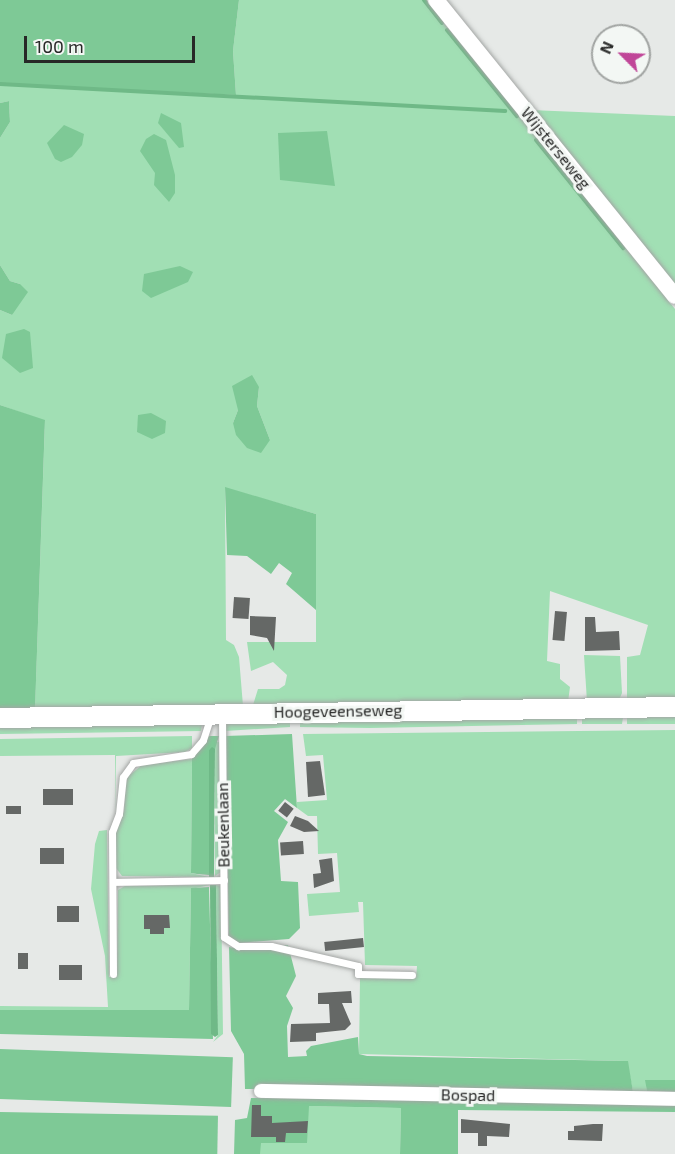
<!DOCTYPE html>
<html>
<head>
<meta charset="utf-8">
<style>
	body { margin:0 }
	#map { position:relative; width:675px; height:1154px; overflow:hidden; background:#e6e9e7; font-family:"Exo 2",sans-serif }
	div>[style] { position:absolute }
	.green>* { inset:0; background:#a1dfb4; transform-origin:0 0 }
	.forest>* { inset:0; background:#7ec996; transform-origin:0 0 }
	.water>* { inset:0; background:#6fb987 }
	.stream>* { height:4px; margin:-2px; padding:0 2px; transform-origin:2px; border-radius:2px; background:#6fb987 }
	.building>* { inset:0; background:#656866; transform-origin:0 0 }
	.roads { filter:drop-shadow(0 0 2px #a3a6a4) drop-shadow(0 0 2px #a3a6a4) }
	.service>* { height:7px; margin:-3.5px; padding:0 3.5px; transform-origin:3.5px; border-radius:3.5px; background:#fff }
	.minor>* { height:14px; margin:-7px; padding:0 7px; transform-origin:7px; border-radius:7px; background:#fff }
	.tertiary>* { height:16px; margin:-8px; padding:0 8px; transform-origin:8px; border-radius:8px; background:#fff }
	.secondary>* { height:20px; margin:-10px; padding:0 10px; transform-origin:10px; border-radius:10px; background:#fff }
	span { translate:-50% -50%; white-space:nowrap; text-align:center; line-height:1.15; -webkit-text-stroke:6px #f3f7f4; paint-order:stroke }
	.street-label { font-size:16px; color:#272827 }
	.north { position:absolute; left:591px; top:24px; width:60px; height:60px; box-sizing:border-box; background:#f3f7f4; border:2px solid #a1a4a2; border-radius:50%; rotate:294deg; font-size:16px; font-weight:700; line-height:24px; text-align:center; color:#272827 }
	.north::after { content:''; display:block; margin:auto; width:21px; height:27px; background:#c04698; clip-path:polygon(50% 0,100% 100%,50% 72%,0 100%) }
	.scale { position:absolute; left:24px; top:36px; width:171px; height:27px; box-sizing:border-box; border:3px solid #272827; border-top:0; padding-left:8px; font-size:18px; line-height:21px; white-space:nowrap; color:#272827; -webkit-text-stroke:4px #f3f7f4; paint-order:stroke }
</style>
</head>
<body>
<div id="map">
	<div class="green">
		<i style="clip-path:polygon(evenodd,239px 0,425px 0,675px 309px,675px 700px,630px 702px,627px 698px,627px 657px,640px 655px,648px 625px,550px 591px,547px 661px,560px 664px,560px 679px,570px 687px,568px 702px,253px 705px,258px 689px,279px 689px,285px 685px,287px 675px,273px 662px,251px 671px,247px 642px,316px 642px,316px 514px,225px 488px,226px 640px,234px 645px,239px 657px,243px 706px,35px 710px,45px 421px,0 405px,0 310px,12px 315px,20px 284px,10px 281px,0 265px,0 138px,10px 122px,9px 101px,0 103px,0 84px,236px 95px,233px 51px,239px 0,259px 387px,257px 406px,270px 440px,233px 423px,238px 410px,259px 387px)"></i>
		<i style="clip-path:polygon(530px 110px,675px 116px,675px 288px)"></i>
		<i style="clip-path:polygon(584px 655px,620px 656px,622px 693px,618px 702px,587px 702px)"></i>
		<i style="clip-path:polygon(624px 711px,622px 724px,582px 724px,582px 716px)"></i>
		<i style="left:627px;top:711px;width:48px;height:13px"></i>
		<i style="clip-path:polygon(577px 715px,577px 724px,370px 728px,300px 727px,300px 718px)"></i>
		<i style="clip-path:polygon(290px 719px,290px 727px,225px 731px,225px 720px)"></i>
		<i style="clip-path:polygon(0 724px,202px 724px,201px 731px,0 734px)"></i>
		<i style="clip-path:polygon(675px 730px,675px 1080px,646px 1080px,647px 1091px,633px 1092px,627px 1061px,359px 1054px,360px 978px,416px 978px,417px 966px,365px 965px,363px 902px,358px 902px,359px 912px,309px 916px,307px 894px,340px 892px,337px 853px,318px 854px,317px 816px,308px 816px,297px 808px,297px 802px,327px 800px,323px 755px,306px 756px,303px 734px)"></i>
		<i style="clip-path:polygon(192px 736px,192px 748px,185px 752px,116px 756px,115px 815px,115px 755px,0 756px,0 739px)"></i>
		<i style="clip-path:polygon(215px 742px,219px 742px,221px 872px,215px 876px)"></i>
		<i style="clip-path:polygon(192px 759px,191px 873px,209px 877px,122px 876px,116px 868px,116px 831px,124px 811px,126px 778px,142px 765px)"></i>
		<i style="clip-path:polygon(107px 830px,109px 977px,117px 977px,118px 890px,125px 886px,210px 885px,191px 889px,189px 1010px,0 1010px,0 1006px,108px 1007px,105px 956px,91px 889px,95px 844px,99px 831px)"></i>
		<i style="clip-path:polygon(216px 885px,221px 886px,223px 1034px,213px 1042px,218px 1035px)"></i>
		<i style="clip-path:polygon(309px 1106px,401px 1108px,400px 1154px,260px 1154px,260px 1143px)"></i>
	</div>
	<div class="forest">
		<i style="clip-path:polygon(0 0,239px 0,233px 51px,236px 95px,0 84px)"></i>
		<i style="clip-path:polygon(9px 101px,10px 122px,0 138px,0 103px)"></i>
		<i style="clip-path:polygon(161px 113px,181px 123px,184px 147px,179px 148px,158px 123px)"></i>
		<i style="clip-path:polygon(64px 125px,84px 134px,82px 145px,72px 157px,61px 162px,55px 159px,47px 143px)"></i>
		<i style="clip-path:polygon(327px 131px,335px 186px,280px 180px,278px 133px)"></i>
		<i style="clip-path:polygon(154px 134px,166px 140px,175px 175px,175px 193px,169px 202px,154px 185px,155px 173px,140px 151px,146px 139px)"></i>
		<i style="clip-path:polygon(0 265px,10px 281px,20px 284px,28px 292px,12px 315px,0 310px)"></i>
		<i style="clip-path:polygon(180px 266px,193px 272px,188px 282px,151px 298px,142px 291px,144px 274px)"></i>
		<i style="clip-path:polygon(24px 329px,30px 332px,33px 368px,20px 373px,2px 358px,6px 334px)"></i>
		<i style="clip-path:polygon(252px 375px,259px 387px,257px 406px,270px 440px,261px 453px,247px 448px,236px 435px,233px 423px,238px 410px,232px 386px)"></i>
		<i style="clip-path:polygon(0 405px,45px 420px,35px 710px,0 710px)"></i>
		<i style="clip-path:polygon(151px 413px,166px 421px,165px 433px,152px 439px,137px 432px,138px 415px)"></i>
		<i style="clip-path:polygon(225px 487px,316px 514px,316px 610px,286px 584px,292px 573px,279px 563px,271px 574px,247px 556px,227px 555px)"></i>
		<i style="clip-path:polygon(292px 734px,297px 808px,285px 799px,274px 811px,288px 822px,278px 840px,281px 881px,298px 882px,300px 928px,289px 939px,238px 943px,229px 937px,225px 736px)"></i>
		<i style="clip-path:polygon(209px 736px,219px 736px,215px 749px,209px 750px,209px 875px,197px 874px,191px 873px,192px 759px)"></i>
		<i style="clip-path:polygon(209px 887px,213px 1039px,0 1034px,0 1010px,189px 1010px,191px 888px)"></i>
		<i style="clip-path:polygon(288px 945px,296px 976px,286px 996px,293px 1008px,287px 1026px,288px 1057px,307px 1056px,306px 1051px,311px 1046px,358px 1037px,359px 1054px,367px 1056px,628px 1061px,633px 1092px,245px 1089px,244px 1054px,231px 1031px,229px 947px,245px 950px)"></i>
		<i style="left:0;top:1049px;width:233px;height:50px;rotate:2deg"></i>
		<i style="clip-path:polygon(645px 1080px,675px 1080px,675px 1092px,647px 1091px)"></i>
		<i style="clip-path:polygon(251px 1098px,675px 1102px,675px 1112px,458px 1110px,458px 1154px,400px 1154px,401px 1108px,309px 1106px,307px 1143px,261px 1143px,260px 1154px,234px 1154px,235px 1120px,247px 1118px)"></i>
		<i style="left:0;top:1112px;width:218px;height:42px;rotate:1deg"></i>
	</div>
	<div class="water">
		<i style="clip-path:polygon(212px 747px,215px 749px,214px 877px,209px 877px,209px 750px)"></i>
		<i style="clip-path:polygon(210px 885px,216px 885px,218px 1035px,215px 1037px,211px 1034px)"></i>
	</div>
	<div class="stream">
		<i style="left:424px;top:0;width:29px;rotate:52deg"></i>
		<i style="left:447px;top:30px;width:111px;rotate:50.9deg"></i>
		<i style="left:0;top:84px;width:506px;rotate:3.06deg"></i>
		<i style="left:536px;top:140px;width:139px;rotate:51.1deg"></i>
	</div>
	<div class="building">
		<i style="left:234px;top:597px;width:16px;height:21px;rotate:4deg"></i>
		<i style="left:555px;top:611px;width:12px;height:29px;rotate:5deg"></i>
		<i style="clip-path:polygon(250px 616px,276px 617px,274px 651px,267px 638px,250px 635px)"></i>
		<i style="clip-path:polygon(585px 617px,595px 617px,596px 632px,619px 631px,620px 650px,585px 651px)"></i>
		<i style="clip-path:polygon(320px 761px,325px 795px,308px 797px,306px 762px)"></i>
		<i style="left:73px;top:789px;width:16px;height:30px;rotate:90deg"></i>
		<i style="left:285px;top:802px;width:11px;height:11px;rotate:38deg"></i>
		<i style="left:6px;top:806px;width:15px;height:8px"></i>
		<i style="clip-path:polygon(295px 816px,308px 821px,319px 831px,304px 832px,290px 826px)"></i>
		<i style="left:303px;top:841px;width:13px;height:23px;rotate:86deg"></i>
		<i style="left:40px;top:848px;width:24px;height:16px"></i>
		<i style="clip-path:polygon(332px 858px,334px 881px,314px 888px,313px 874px,321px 873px,319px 860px)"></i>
		<i style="left:57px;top:906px;width:22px;height:16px"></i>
		<i style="clip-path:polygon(144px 915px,169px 915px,170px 928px,164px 928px,164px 934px,150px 934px,150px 929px,144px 929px)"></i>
		<i style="left:363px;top:938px;width:9px;height:39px;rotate:84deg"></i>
		<i style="left:18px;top:953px;width:10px;height:16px"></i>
		<i style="left:59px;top:965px;width:23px;height:15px"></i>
		<i style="clip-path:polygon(351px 991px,352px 1003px,342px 1003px,351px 1024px,345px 1030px,316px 1033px,316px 1041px,290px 1042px,291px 1024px,330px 1023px,329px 1004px,318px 1004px,318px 993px)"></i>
		<i style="clip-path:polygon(252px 1105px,261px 1105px,261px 1116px,272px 1116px,272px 1123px,308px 1121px,307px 1133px,286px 1133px,285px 1142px,276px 1142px,276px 1137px,251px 1137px)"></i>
		<i style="clip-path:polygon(461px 1119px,510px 1124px,509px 1137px,487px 1136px,487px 1146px,478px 1146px,478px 1133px,461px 1133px)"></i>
		<i style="clip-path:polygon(593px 1124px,603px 1124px,602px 1141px,568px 1140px,568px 1131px,574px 1131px,574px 1126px)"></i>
	</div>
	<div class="roads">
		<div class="service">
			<i style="left:222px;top:715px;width:222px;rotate:89.5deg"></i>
			<i style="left:224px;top:937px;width:17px;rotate:33deg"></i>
			<i style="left:238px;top:946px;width:33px"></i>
			<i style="left:271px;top:946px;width:89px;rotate:12.9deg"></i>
			<i style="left:358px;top:966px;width:8px;rotate:90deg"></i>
			<i style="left:358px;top:974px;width:54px;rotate:1.1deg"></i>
			<i style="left:113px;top:882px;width:111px;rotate:-1deg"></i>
			<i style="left:113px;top:974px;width:142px;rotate:-90.4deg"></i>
			<i style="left:112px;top:832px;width:19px;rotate:-69deg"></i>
			<i style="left:119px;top:814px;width:37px;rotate:-84deg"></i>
			<i style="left:123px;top:777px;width:17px;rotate:-54deg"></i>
			<i style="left:133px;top:763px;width:59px;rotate:-8.8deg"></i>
			<i style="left:191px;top:754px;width:18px;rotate:-49deg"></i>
			<i style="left:203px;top:740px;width:25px;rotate:-72deg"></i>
		</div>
		<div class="minor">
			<i style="left:261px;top:1091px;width:414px;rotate:1.1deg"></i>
		</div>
		<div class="tertiary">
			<i style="left:436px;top:0;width:380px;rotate:51.1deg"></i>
		</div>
		<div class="secondary">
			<i style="left:0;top:718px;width:675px;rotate:-0.93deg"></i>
		</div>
	</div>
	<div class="street-label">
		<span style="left:556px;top:148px;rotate:51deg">Wijsterseweg</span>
		<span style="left:338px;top:711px;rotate:-1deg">Hoogeveenseweg</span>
		<span style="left:223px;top:825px;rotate:-91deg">Beukenlaan</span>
		<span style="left:468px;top:1095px;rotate:1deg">Bospad</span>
	</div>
	<div class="north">N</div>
	<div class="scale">100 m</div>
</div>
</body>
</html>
